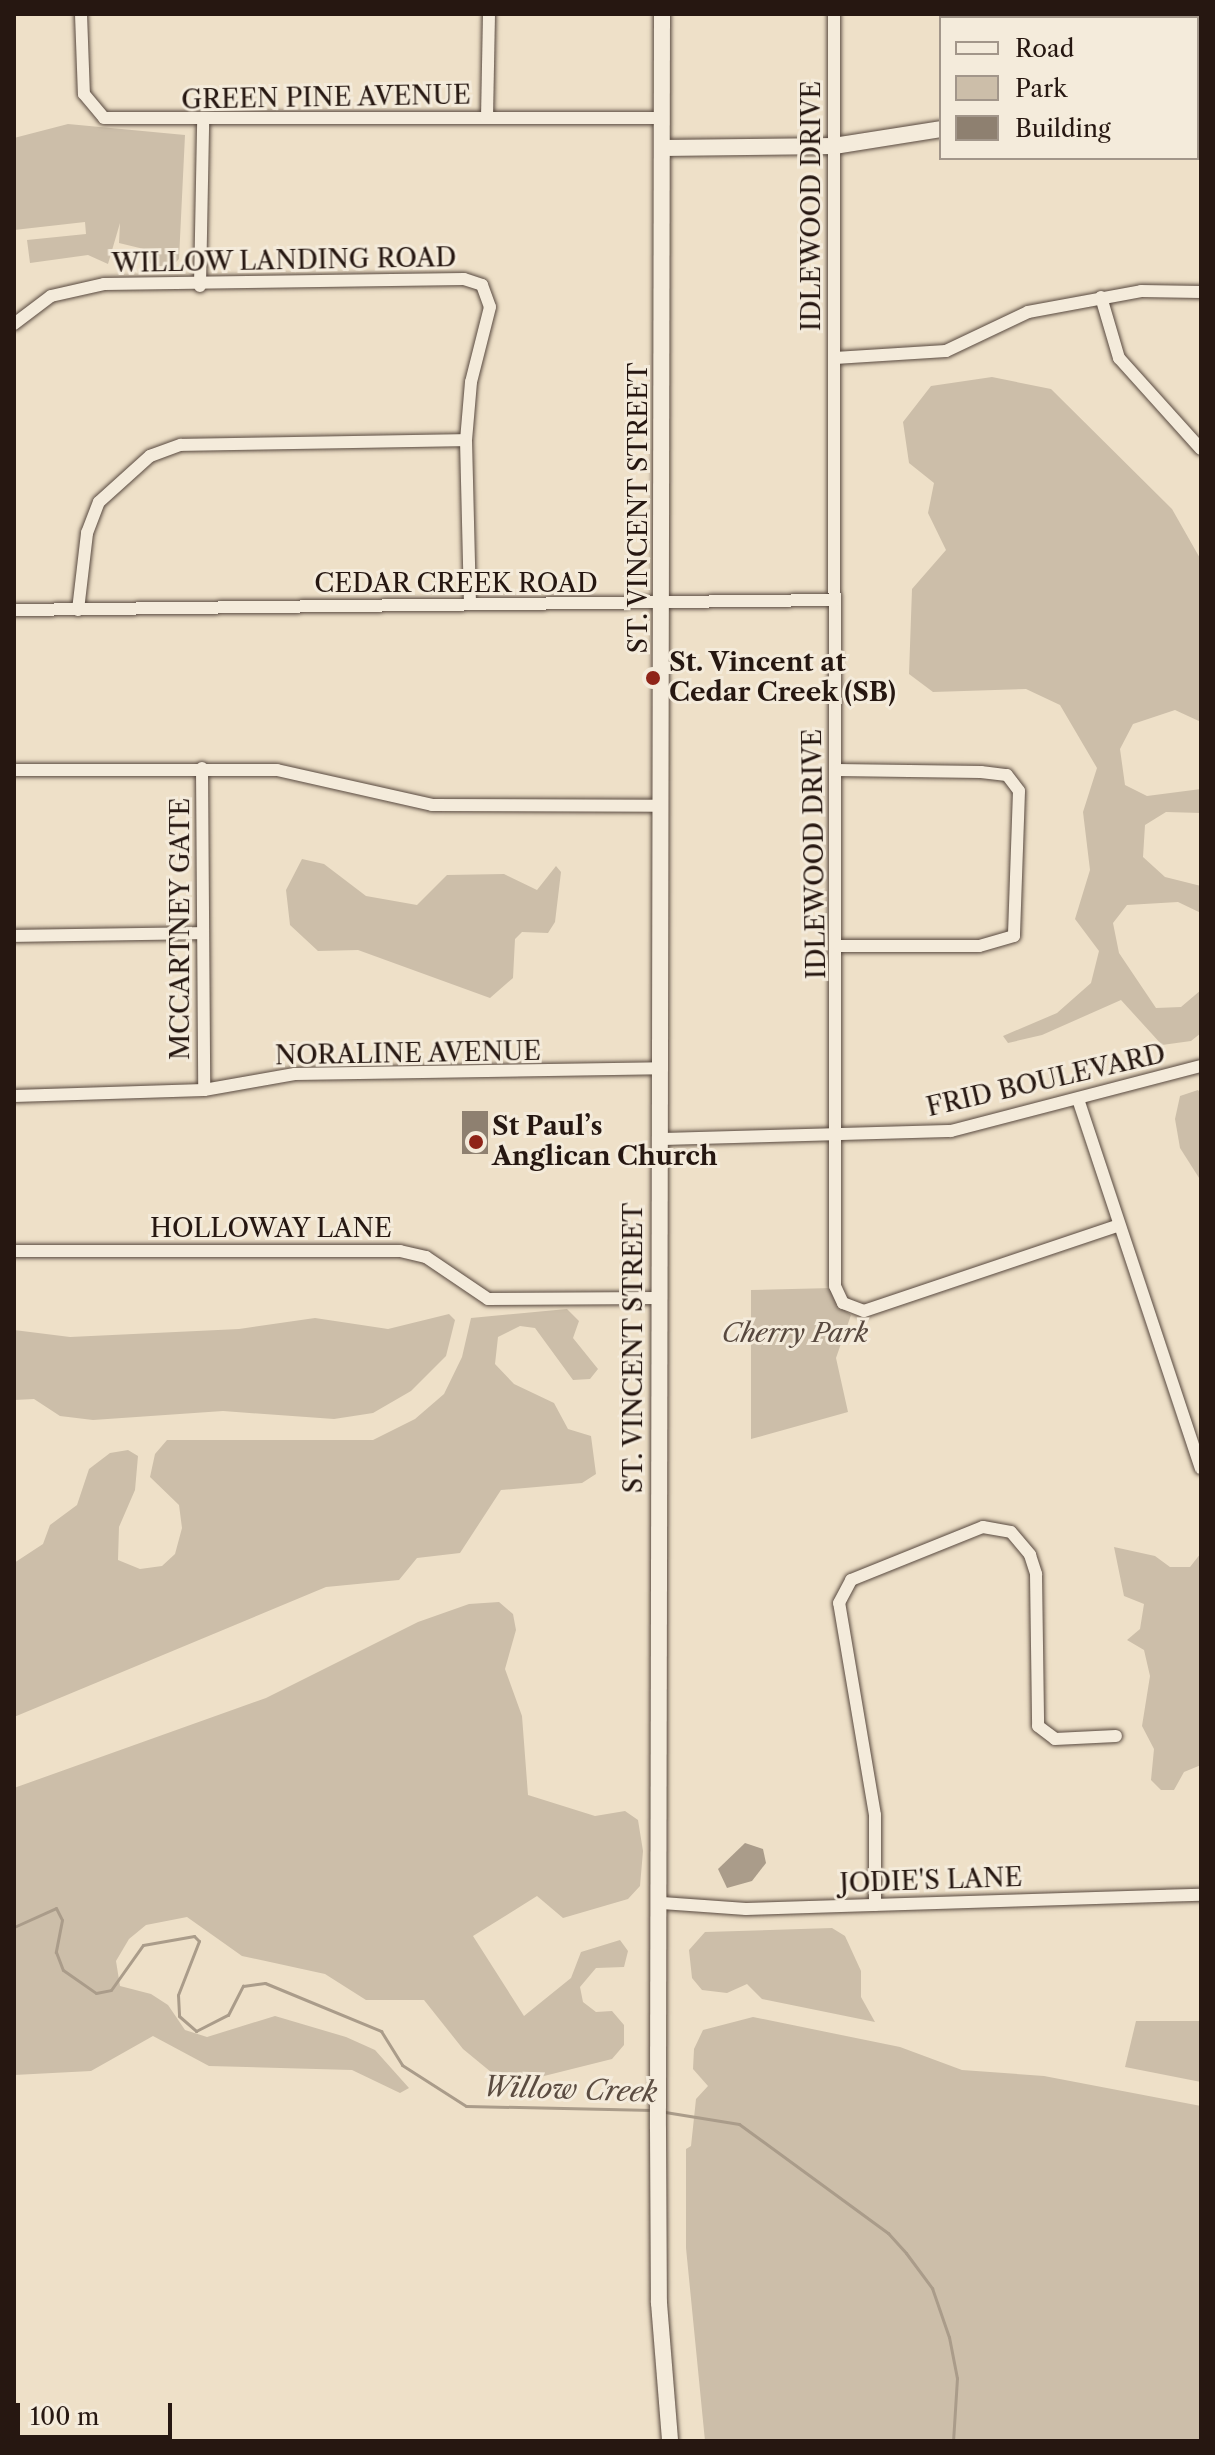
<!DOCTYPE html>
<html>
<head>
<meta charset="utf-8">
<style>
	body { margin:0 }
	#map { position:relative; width:1215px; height:2455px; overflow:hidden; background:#eee0c8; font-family:"Libre Caslon Text",serif }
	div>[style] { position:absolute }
	.green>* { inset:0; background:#ccbea9 }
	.water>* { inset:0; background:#aa9c8a }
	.stream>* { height:3px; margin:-1.5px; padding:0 1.5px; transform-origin:1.5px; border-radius:1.5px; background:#aa9c8a }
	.building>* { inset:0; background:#8e8070; transform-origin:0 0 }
	.roads { filter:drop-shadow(0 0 2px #58493f) drop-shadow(0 0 2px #58493f) }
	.street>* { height:12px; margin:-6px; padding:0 6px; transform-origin:6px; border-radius:6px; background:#f4ebdb }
	.secondary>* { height:16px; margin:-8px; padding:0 8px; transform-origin:8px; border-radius:8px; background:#f4ebdb }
	.dots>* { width:22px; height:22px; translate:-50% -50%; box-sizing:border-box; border:4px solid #f4ebdb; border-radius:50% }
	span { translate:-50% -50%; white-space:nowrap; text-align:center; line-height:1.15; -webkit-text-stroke:6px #f4ebdb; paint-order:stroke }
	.street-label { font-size:26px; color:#261711 }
	.poi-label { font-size:26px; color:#261711; font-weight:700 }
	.left { translate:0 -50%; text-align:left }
	.park-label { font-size:26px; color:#58493f; font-style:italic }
	.water-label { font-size:28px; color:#5b4c41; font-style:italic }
	.frame { position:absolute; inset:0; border:16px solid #261711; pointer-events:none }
	.legend { position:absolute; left:939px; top:16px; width:260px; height:144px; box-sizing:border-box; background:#f4ebdb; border:2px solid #a2968a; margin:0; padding:10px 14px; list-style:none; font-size:24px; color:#261711 }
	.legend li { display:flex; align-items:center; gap:16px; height:40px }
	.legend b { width:40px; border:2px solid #a2968a }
	.scale { position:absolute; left:16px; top:2403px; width:156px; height:36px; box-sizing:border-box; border:4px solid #261711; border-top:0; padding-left:10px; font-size:24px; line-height:28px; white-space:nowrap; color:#261711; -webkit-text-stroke:6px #f4ebdb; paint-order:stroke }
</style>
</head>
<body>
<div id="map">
	<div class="green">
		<i style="clip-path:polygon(68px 124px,185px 135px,179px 259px,172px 266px,157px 266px,147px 262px,152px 251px,119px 243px,120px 223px,108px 264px,88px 255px,30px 263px,27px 240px,86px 234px,85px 222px,14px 230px,14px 138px)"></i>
		<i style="clip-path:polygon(992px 377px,1051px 389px,1172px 509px,1201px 560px,1201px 722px,1175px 710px,1133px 724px,1120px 749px,1125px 785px,1147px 796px,1201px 789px,1201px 813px,1166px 812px,1145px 825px,1143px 857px,1165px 877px,1201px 886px,1201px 913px,1178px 902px,1127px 905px,1113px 923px,1119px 953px,1156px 1008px,1181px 1007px,1201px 990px,1201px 1033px,1191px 1041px,1162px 1045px,1121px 1000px,1042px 1035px,1008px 1043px,1003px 1036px,1057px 1013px,1091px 983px,1099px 951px,1075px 919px,1090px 870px,1083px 812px,1097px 768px,1060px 705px,1026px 689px,933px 692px,909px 674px,912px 589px,946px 550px,928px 513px,934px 483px,909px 463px,903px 422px,931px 386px)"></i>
		<i style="clip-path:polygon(302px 859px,324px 864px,366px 896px,417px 905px,447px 875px,504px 874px,537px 890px,556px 866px,561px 872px,555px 922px,548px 933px,522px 932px,515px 939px,513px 978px,490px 998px,358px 950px,318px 951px,290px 925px,286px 890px)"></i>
		<i style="clip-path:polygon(1198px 1090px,1201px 1094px,1201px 1181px,1180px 1148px,1175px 1119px,1180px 1096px)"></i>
		<i style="clip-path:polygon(832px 1288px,837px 1305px,851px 1315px,836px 1358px,848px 1412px,751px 1439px,751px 1290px)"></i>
		<i style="clip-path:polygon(567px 1309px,579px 1321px,573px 1338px,598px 1369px,590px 1379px,573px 1380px,535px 1328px,520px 1326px,498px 1337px,495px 1364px,514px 1384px,554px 1403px,568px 1429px,591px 1436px,596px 1474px,582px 1483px,501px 1490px,460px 1553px,417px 1558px,399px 1580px,326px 1587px,14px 1717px,14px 1563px,43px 1544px,50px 1525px,77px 1505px,89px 1469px,110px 1453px,128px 1450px,138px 1456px,135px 1490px,119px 1527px,118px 1560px,140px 1569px,162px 1566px,175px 1554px,182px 1528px,179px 1505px,150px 1477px,155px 1454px,167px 1440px,373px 1440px,415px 1419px,444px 1394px,462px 1357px,471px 1318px)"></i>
		<i style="clip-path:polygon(449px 1314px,455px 1320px,446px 1356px,411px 1391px,373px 1413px,334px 1419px,223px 1411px,93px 1420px,60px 1416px,34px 1399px,14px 1400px,14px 1330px,70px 1337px,239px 1329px,315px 1318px,388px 1329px)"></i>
		<i style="clip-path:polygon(1114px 1547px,1155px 1556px,1170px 1567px,1190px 1567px,1201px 1553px,1201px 1765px,1184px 1772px,1174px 1790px,1161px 1790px,1151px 1780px,1154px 1749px,1142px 1726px,1150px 1676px,1144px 1650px,1127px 1640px,1140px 1629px,1144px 1604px,1124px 1596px)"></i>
		<i style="clip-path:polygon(499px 1602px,513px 1614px,516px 1630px,505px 1669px,522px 1716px,528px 1795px,595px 1816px,625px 1811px,638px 1820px,643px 1851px,640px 1886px,628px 1899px,563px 1918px,537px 1896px,473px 1936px,524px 2016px,571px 1978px,581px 1952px,620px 1940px,628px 1951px,624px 1967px,596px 1968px,580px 1987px,583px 2002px,596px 2012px,612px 2011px,624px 2025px,624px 2045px,612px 2059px,532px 2079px,497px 2077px,463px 2049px,424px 2000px,366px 2000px,325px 1974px,242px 1956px,187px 1917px,146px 1925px,129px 1939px,116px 1961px,120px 1986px,151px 1994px,168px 2005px,185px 2030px,207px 2037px,275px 2016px,346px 2037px,375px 2050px,409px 2088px,400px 2093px,352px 2070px,209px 2066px,153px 2036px,91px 2071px,14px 2075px,14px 1788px,266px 1698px,418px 1622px,469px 1604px)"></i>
		<i style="clip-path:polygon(832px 1928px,845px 1936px,861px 1971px,861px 1997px,875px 2022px,762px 1999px,747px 1984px,727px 1993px,702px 1990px,692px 1978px,689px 1950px,705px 1932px)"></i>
		<i style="clip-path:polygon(753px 2017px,900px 2047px,962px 2070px,1044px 2076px,1201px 2106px,1201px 2441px,705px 2441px,686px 2248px,686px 2149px,691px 2146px,696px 2099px,708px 2086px,693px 2069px,694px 2049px,703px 2030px)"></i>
		<i style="clip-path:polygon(1136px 2021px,1201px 2021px,1201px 2082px,1125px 2067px)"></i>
	</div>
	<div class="water">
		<i style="clip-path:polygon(745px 1843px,763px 1849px,766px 1863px,752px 1881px,727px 1888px,718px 1869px)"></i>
	</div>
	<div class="stream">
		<i style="left:14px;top:1927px;width:46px;rotate:-24.3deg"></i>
		<i style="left:56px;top:1908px;width:13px;rotate:63deg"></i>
		<i style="left:62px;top:1920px;width:33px;rotate:101deg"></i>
		<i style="left:56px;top:1952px;width:19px;rotate:69deg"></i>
		<i style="left:63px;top:1970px;width:40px;rotate:34.9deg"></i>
		<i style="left:96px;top:1993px;width:15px;rotate:-11deg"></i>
		<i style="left:111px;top:1990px;width:55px;rotate:-54.6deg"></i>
		<i style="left:143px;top:1945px;width:52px;rotate:-10deg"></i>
		<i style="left:194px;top:1936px;width:7px;rotate:45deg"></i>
		<i style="left:199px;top:1941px;width:58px;rotate:111.3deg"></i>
		<i style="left:178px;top:1995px;width:21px;rotate:87deg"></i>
		<i style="left:179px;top:2016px;width:23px;rotate:41deg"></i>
		<i style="left:196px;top:2031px;width:36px;rotate:-27deg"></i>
		<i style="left:228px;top:2015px;width:33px;rotate:-63deg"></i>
		<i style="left:243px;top:1986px;width:22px;rotate:-8deg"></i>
		<i style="left:265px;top:1983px;width:126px;rotate:22.5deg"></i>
		<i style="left:381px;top:2031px;width:40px;rotate:58deg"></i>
		<i style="left:402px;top:2065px;width:76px;rotate:32.6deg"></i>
		<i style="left:466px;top:2106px;width:187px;rotate:1.2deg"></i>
		<i style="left:665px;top:2112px;width:75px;rotate:9.2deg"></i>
		<i style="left:739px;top:2124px;width:185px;rotate:36.2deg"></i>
		<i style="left:888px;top:2233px;width:27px;rotate:48deg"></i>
		<i style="left:906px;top:2253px;width:44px;rotate:53.4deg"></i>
		<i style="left:932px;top:2288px;width:52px;rotate:70.9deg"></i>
		<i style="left:949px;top:2337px;width:42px;rotate:79deg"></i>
		<i style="left:957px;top:2378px;width:63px;rotate:93.6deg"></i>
	</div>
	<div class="building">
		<i style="left:462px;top:1111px;width:26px;height:43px"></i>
	</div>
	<div class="roads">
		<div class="street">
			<i style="left:81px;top:14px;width:80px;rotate:87.9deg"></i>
			<i style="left:84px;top:94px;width:31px;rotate:50deg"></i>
			<i style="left:104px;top:118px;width:558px"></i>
			<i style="left:834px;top:14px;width:1272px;rotate:89.95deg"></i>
			<i style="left:835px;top:1286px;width:19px;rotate:65deg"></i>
			<i style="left:843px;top:1303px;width:22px;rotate:21deg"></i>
			<i style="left:864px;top:1311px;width:269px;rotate:-18.6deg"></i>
			<i style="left:487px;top:118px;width:104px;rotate:-88.9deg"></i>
			<i style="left:200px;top:286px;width:163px;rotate:-88.9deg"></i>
			<i style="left:1101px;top:297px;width:64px;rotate:73.6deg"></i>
			<i style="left:1119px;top:358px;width:122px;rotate:48deg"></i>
			<i style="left:14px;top:324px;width:46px;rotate:-37.1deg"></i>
			<i style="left:51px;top:296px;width:54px;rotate:-12.8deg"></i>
			<i style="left:104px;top:284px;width:360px;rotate:-0.8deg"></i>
			<i style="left:464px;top:279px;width:19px;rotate:18deg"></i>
			<i style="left:482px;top:285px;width:23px;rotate:70deg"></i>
			<i style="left:490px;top:307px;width:77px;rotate:104.2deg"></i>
			<i style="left:471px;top:382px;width:58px;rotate:94.9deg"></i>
			<i style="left:466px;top:440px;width:164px;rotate:88.6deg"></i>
			<i style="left:835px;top:358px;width:111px;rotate:-3.6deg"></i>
			<i style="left:946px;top:351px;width:91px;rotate:-25.4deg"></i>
			<i style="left:1028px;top:312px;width:115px;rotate:-10.5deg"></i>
			<i style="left:1141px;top:291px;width:60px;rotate:1deg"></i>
			<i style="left:14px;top:610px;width:821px;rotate:-0.7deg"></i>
			<i style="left:78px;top:610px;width:78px;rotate:-83.3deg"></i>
			<i style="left:87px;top:533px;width:33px;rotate:-69deg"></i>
			<i style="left:99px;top:502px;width:69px;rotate:-42deg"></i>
			<i style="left:150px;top:456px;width:33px;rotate:-20deg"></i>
			<i style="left:181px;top:445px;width:285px;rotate:-1deg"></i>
			<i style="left:202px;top:768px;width:322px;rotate:89.6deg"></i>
			<i style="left:14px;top:770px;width:263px"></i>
			<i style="left:277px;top:770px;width:159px;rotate:12.7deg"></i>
			<i style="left:432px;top:805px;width:230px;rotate:0.2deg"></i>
			<i style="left:837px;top:770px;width:144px;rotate:0.8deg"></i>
			<i style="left:981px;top:772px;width:26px;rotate:7deg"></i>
			<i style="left:1007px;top:775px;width:20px;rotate:53deg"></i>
			<i style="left:1019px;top:791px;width:145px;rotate:92deg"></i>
			<i style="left:1014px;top:936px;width:36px;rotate:164deg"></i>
			<i style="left:979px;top:946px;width:140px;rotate:180deg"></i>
			<i style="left:14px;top:936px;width:189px;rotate:-0.9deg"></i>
			<i style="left:14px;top:1096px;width:190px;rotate:-1.8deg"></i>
			<i style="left:204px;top:1090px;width:92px;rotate:-10deg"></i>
			<i style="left:295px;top:1074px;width:366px;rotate:-0.9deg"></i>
			<i style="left:1078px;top:1099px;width:389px;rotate:71.6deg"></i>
			<i style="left:660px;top:1139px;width:291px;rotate:-1.6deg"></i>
			<i style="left:951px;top:1131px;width:258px;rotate:-14.6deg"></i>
			<i style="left:14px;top:1251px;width:386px"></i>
			<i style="left:400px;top:1251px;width:27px;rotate:13deg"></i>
			<i style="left:426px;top:1257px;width:75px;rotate:34.1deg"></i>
			<i style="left:488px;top:1299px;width:169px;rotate:-0.3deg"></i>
			<i style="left:662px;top:1903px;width:84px;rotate:4.1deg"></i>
			<i style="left:746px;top:1909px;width:455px;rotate:-1.8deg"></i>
			<i style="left:875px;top:1905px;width:90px;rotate:-90deg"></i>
			<i style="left:875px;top:1815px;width:215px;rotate:-99.6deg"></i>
			<i style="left:839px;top:1603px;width:26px;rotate:-62deg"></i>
			<i style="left:851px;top:1580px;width:142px;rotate:-21.9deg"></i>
			<i style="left:983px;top:1527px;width:28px;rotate:10deg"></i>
			<i style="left:1011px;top:1532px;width:30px;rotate:50deg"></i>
			<i style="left:1030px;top:1555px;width:20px;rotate:72deg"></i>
			<i style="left:1036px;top:1574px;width:152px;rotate:89.2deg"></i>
			<i style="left:1038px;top:1726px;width:21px;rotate:37deg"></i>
			<i style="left:1055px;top:1739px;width:61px;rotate:-2.8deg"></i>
		</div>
		<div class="secondary">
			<i style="left:662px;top:14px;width:2115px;rotate:90.11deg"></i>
			<i style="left:658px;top:2129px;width:174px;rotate:89.7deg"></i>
			<i style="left:659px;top:2303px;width:138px;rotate:85.4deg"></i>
			<i style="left:1197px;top:106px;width:4px;rotate:14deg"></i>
			<i style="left:662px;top:148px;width:172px;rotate:-0.7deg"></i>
			<i style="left:834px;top:146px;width:108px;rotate:-9deg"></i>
		</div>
	</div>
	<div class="dots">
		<i style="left:653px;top:678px;background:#8f2418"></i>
		<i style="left:476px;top:1142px;background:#8f2418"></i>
	</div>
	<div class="street-label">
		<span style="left:326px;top:98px;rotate:-1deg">GREEN PINE AVENUE</span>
		<span style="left:812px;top:206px;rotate:-90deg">IDLEWOOD DRIVE</span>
		<span style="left:284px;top:261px;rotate:-1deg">WILLOW LANDING ROAD</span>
		<span style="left:639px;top:508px;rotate:-90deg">ST. VINCENT STREET</span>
		<span style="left:456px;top:584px">CEDAR CREEK ROAD</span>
		<span style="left:815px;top:854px;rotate:-91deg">IDLEWOOD DRIVE</span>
		<span style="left:181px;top:929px;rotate:-90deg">MCCARTNEY GATE</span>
		<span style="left:408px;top:1054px;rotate:-1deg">NORALINE AVENUE</span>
		<span style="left:1046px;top:1081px;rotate:-13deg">FRID BOULEVARD</span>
		<span style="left:271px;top:1229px">HOLLOWAY LANE</span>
		<span style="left:634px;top:1348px;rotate:-90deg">ST. VINCENT STREET</span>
		<span style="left:931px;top:1881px;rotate:-2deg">JODIE'S LANE</span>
	</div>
	<div class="poi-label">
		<span class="left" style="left:669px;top:678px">St. Vincent at<br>Cedar Creek (SB)</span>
		<span class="left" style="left:492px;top:1142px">St Paul’s<br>Anglican Church</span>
	</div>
	<div class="park-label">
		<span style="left:795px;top:1334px">Cherry Park</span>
	</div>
	<div class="water-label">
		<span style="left:570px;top:2089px;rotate:2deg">Willow Creek</span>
	</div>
	<div class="frame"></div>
	<ul class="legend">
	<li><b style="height:10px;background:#f4ebdb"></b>Road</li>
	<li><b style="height:22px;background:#ccbea9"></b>Park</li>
	<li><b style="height:22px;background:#8e8070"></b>Building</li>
	</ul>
	<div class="scale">100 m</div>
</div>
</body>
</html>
